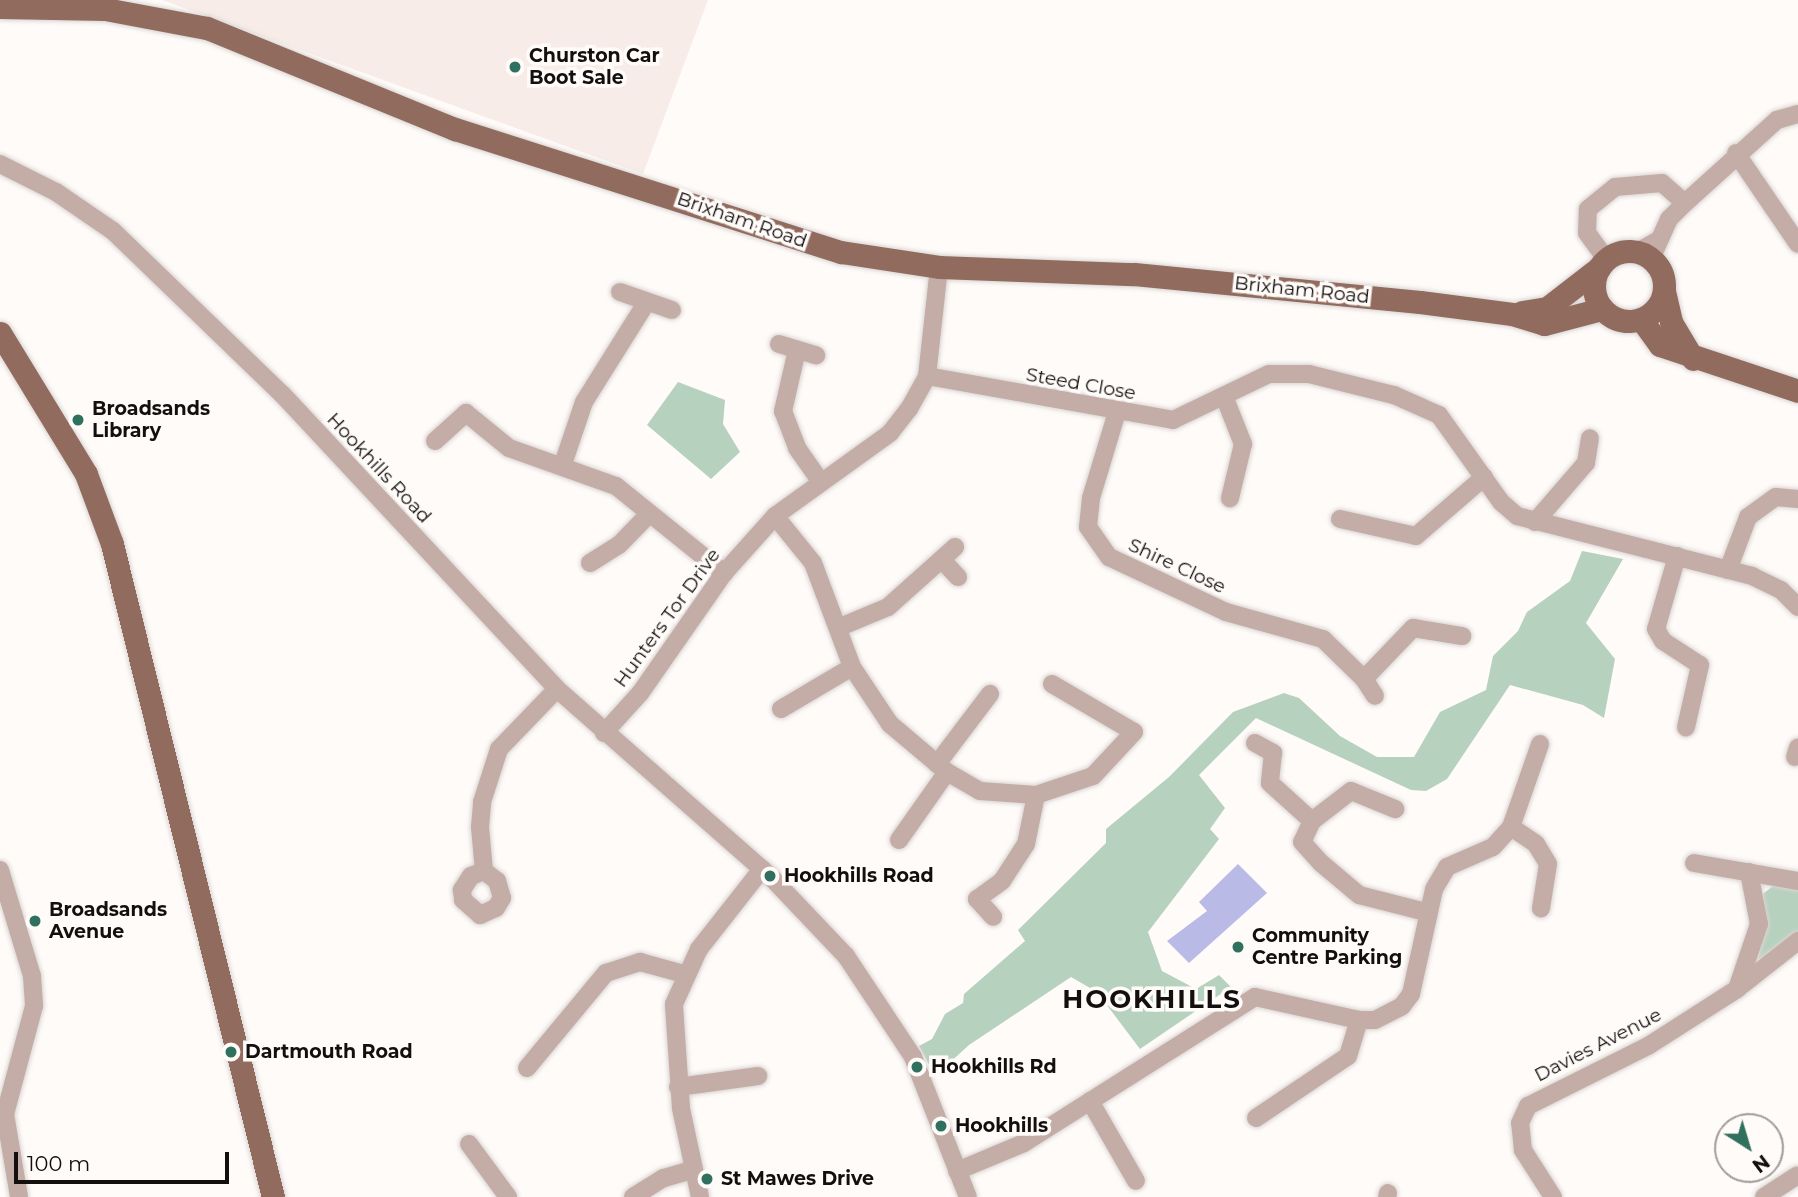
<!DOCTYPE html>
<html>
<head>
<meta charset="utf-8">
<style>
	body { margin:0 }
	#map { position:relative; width:1798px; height:1197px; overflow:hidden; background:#fffbf9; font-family:Montserrat,sans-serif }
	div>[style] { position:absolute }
	.built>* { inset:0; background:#f8ece8 }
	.green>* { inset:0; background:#b6d1be }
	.building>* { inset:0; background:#babae7 }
	.roads { filter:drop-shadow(0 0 2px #d9d5d3) drop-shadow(0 0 2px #d9d5d3) }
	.minor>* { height:18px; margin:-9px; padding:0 9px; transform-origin:9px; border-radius:9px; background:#c4ada6 }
	.major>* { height:23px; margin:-11.5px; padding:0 11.5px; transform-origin:11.5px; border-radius:11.5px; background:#926b5f }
	.major>.ring { margin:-11.5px; padding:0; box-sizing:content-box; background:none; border:23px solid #926b5f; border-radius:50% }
	.dots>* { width:19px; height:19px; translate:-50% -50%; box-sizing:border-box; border:4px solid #fffbf9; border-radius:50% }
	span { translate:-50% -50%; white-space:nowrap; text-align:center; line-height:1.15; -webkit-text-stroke:7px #fffbf9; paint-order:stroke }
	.poi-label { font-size:19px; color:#130f0e; font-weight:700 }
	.left { translate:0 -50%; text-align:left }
	.street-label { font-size:19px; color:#130f0e }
	.district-label { font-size:26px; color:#130f0e; font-weight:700; letter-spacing:2px }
	.north { position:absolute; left:1714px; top:1113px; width:70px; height:70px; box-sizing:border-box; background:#fffbf9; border:2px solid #a19d9b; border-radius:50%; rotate:143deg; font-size:19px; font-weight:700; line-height:28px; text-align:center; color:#130f0e }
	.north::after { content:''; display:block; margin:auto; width:24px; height:32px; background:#30705f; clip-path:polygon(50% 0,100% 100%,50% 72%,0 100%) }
	.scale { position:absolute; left:14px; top:1152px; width:215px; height:32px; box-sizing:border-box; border:4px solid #130f0e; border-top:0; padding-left:9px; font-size:21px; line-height:24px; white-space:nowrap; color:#130f0e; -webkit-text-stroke:5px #fffbf9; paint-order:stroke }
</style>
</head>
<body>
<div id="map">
	<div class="built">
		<i style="clip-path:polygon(162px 0,708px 0,643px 174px)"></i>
	</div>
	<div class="green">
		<i style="clip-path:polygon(678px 382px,725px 400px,723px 424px,740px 452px,711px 479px,647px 425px)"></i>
		<i style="clip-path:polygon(1582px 551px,1623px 559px,1586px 623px,1615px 659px,1604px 718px,1583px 705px,1510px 685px,1447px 779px,1426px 791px,1411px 790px,1256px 718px,1199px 775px,1225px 808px,1210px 829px,1219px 839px,1148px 932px,1162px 971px,1196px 989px,1219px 975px,1231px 987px,1140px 1049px,1097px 992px,1071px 977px,969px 1045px,935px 1076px,919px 1046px,932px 1039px,945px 1014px,963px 1003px,964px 994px,1025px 941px,1018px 930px,1106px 843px,1106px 829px,1169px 777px,1233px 712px,1284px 693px,1299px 698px,1340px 736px,1377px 757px,1414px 757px,1440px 712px,1486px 690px,1493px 656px,1518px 631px,1527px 612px,1570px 581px)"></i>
		<i style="clip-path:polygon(1774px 885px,1798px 890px,1798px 934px,1763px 961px,1758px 958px,1767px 924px,1763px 894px)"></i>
	</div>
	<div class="building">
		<i style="clip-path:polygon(1238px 864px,1267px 893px,1189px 963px,1167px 941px,1207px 911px,1199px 902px)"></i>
	</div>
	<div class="roads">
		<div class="minor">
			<i style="left:1736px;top:153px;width:110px;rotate:55.7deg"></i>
			<i style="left:0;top:164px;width:63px;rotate:26.6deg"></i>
			<i style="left:56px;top:192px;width:69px;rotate:34.4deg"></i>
			<i style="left:113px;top:231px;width:235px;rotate:44deg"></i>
			<i style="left:282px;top:394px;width:403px;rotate:47deg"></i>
			<i style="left:557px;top:689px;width:283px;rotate:41.3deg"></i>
			<i style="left:770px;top:876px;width:110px;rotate:46.5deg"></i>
			<i style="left:846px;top:956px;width:121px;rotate:56.4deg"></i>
			<i style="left:913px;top:1057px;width:150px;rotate:68.6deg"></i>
			<i style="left:1637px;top:252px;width:21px;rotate:-29deg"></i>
			<i style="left:1606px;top:259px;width:32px;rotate:-126deg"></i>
			<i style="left:1587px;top:233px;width:24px;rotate:-88deg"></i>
			<i style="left:1588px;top:209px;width:35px;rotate:-39deg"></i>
			<i style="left:1615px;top:187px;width:47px;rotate:-4.9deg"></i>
			<i style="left:1662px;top:183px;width:30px;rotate:41deg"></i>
			<i style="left:1651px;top:259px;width:44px;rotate:-65.8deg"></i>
			<i style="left:1669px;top:219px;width:23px;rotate:-45deg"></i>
			<i style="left:1685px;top:203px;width:124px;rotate:-42.1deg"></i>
			<i style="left:1777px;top:120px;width:22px;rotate:-16deg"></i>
			<i style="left:620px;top:292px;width:55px;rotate:19.1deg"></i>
			<i style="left:779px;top:344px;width:39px;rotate:17deg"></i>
			<i style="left:797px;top:350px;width:63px;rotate:102.9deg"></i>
			<i style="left:783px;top:411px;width:40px;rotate:69deg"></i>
			<i style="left:797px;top:448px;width:39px;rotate:55deg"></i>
			<i style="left:927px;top:376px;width:250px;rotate:10.1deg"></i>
			<i style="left:1173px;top:420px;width:106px;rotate:-25.6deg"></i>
			<i style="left:1269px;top:374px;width:40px"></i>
			<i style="left:1309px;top:374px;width:88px;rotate:13.9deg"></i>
			<i style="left:1394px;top:395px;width:49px;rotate:24deg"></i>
			<i style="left:1439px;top:415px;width:107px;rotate:54.5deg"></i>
			<i style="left:1501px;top:502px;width:21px;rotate:41deg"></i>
			<i style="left:1517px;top:516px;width:243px;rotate:14.3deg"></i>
			<i style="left:1752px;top:576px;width:32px;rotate:26deg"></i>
			<i style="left:1781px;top:590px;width:24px;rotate:45deg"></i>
			<i style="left:1224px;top:396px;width:52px;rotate:68.4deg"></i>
			<i style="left:1243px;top:444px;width:56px;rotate:103.5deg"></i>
			<i style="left:1117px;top:412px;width:90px;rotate:106.8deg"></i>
			<i style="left:1091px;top:498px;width:29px;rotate:96deg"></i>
			<i style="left:1088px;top:527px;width:37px;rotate:55deg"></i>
			<i style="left:1109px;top:557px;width:129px;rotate:25.2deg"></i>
			<i style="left:1226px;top:612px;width:101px;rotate:15.6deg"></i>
			<i style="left:1323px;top:639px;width:57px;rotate:44.3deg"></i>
			<i style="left:1364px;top:679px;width:71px;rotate:-46.1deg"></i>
			<i style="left:1413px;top:628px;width:50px;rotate:9.3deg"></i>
			<i style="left:435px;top:441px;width:42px;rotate:-42.1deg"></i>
			<i style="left:466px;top:413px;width:55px;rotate:39.1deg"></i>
			<i style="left:509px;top:448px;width:114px;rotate:19.6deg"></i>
			<i style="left:616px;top:486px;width:139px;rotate:38.9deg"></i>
			<i style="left:563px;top:464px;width:65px;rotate:-71.3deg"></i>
			<i style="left:584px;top:402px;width:117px;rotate:-57.9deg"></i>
			<i style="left:775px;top:516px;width:60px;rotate:51deg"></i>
			<i style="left:813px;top:563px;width:111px;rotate:69.4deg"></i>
			<i style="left:852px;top:667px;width:69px;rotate:56.3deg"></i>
			<i style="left:890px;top:724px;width:75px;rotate:40.1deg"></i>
			<i style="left:947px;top:772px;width:38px;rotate:30deg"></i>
			<i style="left:980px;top:791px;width:56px;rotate:4.1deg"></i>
			<i style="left:1036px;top:795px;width:50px;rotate:101.5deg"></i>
			<i style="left:1026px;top:844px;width:44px;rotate:123deg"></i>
			<i style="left:1002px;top:881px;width:31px;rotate:144deg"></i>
			<i style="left:977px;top:899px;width:24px;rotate:48deg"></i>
			<i style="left:1340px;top:519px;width:78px;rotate:12.6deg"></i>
			<i style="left:1416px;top:536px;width:90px;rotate:-40.9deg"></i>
			<i style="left:1535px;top:522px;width:78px;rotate:-49.2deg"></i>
			<i style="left:1586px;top:463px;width:25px;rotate:-81deg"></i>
			<i style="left:1677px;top:556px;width:76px;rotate:106deg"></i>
			<i style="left:1656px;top:629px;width:14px;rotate:60deg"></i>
			<i style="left:1663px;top:641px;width:44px;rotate:33deg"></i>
			<i style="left:1700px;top:665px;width:64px;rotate:102.7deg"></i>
			<i style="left:943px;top:561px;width:22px;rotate:47deg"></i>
			<i style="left:590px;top:563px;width:34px;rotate:-32deg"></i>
			<i style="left:619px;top:545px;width:43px;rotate:-45.9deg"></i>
			<i style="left:1728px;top:570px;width:57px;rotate:-69.3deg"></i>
			<i style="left:1748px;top:517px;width:34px;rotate:-36deg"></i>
			<i style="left:1776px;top:497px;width:22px;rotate:5deg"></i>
			<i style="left:840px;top:627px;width:52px;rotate:-22.6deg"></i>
			<i style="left:888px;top:607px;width:90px;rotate:-41.8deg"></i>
			<i style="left:1364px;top:679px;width:20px;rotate:57deg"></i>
			<i style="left:781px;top:709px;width:82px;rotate:-30.6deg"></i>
			<i style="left:604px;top:733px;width:55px;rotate:-47.9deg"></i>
			<i style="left:641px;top:692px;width:145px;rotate:-55.1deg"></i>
			<i style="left:724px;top:573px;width:76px;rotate:-48.2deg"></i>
			<i style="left:775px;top:516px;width:142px;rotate:-35.8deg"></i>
			<i style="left:890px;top:433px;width:31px;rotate:-52deg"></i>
			<i style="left:909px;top:409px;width:38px;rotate:-61deg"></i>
			<i style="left:927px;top:376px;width:110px;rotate:-83.7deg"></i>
			<i style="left:1255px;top:743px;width:21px;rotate:29deg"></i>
			<i style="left:1273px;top:753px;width:30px;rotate:96deg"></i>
			<i style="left:1270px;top:783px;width:57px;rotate:42.1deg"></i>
			<i style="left:1312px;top:821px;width:23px;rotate:115deg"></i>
			<i style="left:1302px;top:842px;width:28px;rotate:48deg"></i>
			<i style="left:1321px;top:863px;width:50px;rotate:40.1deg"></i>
			<i style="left:1359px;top:895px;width:69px;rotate:14.2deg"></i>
			<i style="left:1795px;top:757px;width:10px;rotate:-73deg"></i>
			<i style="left:937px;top:764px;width:88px;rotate:-52.9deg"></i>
			<i style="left:1036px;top:795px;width:60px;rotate:-18.4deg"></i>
			<i style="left:1093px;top:776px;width:60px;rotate:-47deg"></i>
			<i style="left:1134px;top:732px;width:95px;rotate:-149.7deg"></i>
			<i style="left:1312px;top:821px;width:49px;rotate:-37.6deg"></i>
			<i style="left:1351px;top:791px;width:48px;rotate:22.2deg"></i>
			<i style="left:1511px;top:827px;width:30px;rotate:34deg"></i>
			<i style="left:1536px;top:844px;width:23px;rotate:59deg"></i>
			<i style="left:1548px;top:864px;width:45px;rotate:99deg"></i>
			<i style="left:899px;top:840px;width:83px;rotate:-54.8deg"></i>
			<i style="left:1694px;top:863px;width:106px;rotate:9.8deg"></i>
			<i style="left:0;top:870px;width:111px;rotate:73.2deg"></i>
			<i style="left:32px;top:976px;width:30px;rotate:86deg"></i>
			<i style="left:34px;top:1006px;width:112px;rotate:105deg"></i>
			<i style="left:5px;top:1114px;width:84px;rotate:80.4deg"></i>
			<i style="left:484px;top:871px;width:14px;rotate:159deg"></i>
			<i style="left:471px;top:876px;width:17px;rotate:123deg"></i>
			<i style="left:462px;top:890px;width:10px;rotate:84deg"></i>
			<i style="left:463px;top:900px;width:23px;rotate:41deg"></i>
			<i style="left:480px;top:915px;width:17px;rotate:-24deg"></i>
			<i style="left:496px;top:908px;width:12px;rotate:-59deg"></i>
			<i style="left:502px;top:898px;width:18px;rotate:-106deg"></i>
			<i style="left:497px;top:881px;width:16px;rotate:-142deg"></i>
			<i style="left:484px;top:871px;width:44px;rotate:-95.2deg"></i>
			<i style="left:480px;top:827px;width:25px;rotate:-85deg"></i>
			<i style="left:482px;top:802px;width:56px;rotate:-72.2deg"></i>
			<i style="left:499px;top:749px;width:83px;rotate:-46deg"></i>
			<i style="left:1737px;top:989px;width:78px;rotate:-38.2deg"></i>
			<i style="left:527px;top:1068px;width:124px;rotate:-50.3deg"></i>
			<i style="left:606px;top:973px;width:36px;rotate:-18deg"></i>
			<i style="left:640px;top:962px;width:46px;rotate:15.3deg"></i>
			<i style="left:678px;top:1087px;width:81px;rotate:-7.8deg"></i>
			<i style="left:1090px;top:1101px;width:92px;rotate:60.1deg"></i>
			<i style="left:1256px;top:1118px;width:111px;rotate:-34deg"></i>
			<i style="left:1348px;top:1056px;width:38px;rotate:-73deg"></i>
			<i style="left:469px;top:1144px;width:66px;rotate:53.7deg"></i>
			<i style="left:957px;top:1171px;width:73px;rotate:-22.7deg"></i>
			<i style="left:1024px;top:1143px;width:273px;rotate:-32.3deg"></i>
			<i style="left:1255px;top:997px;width:107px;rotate:12.5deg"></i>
			<i style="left:1359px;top:1020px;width:16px"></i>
			<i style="left:1375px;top:1020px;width:30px;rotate:-27deg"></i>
			<i style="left:1402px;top:1006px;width:15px;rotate:-53deg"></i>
			<i style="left:1411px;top:994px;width:107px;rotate:-77.6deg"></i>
			<i style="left:1434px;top:889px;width:26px;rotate:-59deg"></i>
			<i style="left:1447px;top:867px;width:50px;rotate:-23.5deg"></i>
			<i style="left:1493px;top:847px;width:27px;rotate:-48deg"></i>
			<i style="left:1511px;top:827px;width:88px;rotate:-70.7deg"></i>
			<i style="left:633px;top:1197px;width:36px;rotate:-32deg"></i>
			<i style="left:664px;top:1178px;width:29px;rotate:-16deg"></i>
			<i style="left:700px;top:1197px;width:91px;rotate:-102.1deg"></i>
			<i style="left:681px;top:1108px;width:104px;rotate:-93.9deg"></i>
			<i style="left:674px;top:1004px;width:60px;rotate:-65.6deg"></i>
			<i style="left:699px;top:949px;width:102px;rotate:-51.8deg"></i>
			<i style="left:1387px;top:1197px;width:4px;rotate:-76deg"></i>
			<i style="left:1553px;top:1197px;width:56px;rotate:-122.6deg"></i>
			<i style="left:1523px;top:1150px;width:27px;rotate:-96deg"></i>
			<i style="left:1520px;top:1123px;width:19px;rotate:-65deg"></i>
			<i style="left:1528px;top:1106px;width:134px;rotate:-26.6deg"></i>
			<i style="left:1648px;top:1046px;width:106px;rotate:-32.6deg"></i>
			<i style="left:1737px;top:989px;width:69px;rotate:-71.3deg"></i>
			<i style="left:1759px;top:924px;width:53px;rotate:-100.9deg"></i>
			<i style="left:1764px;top:1197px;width:40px;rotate:-32.9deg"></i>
		</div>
		<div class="major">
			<i style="left:0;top:7px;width:105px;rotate:1.1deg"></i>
			<i style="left:105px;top:9px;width:104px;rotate:10.6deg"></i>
			<i style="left:207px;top:28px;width:268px;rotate:22.2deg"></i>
			<i style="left:455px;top:129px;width:405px;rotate:17.7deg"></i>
			<i style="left:841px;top:252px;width:99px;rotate:8.7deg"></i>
			<i style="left:939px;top:267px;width:195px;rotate:2.1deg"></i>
			<i style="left:1134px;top:274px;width:287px;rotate:5.6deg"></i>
			<i style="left:1420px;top:302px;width:93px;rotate:7.4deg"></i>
			<i style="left:1512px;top:314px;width:34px;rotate:17deg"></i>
			<i style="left:1544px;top:324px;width:60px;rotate:-14.5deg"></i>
			<i class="ring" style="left:1594px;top:251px;width:47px;height:47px"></i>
			<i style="left:1664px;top:291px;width:32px;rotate:77deg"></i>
			<i style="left:1671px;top:322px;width:43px;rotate:59.3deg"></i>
			<i style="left:1522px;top:312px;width:25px;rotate:-9deg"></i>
			<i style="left:1547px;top:308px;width:66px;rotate:-37.6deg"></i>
			<i style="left:1641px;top:319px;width:32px;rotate:54deg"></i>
			<i style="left:1660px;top:345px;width:145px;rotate:18.4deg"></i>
			<i style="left:0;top:333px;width:165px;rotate:58.6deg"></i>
			<i style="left:86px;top:474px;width:75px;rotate:69.6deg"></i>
			<i style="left:112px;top:544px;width:673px;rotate:76.15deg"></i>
		</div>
	</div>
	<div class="dots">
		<i style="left:515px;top:67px;background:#30705f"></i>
		<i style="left:78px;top:420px;background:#30705f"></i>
		<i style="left:770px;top:876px;background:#30705f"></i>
		<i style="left:35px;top:921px;background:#30705f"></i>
		<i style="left:1238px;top:947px;background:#30705f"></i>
		<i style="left:231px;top:1052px;background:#30705f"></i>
		<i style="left:917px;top:1067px;background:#30705f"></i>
		<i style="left:941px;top:1126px;background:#30705f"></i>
		<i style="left:707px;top:1179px;background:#30705f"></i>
	</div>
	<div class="poi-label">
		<span class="left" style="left:529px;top:67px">Churston Car<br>Boot Sale</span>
		<span class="left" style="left:92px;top:420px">Broadsands<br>Library</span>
		<span class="left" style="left:784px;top:876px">Hookhills Road</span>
		<span class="left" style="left:49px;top:921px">Broadsands<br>Avenue</span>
		<span class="left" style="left:1252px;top:947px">Community<br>Centre Parking</span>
		<span class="left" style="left:245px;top:1052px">Dartmouth Road</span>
		<span class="left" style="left:931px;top:1067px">Hookhills Rd</span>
		<span class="left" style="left:955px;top:1126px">Hookhills</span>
		<span class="left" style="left:721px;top:1179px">St Mawes Drive</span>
	</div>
	<div class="street-label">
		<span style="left:742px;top:220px;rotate:19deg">Brixham Road</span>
		<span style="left:1302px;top:290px;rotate:6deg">Brixham Road</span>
		<span style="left:1081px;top:384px;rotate:10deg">Steed Close</span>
		<span style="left:379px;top:468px;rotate:47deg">Hookhills Road</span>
		<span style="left:1177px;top:566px;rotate:25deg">Shire Close</span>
		<span style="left:667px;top:618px;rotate:-54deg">Hunters Tor Drive</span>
		<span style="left:1598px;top:1045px;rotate:-27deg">Davies Avenue</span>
	</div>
	<div class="district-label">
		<span style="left:1152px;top:1000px">HOOKHILLS</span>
	</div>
	<div class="north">N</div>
	<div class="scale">100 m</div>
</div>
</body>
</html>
